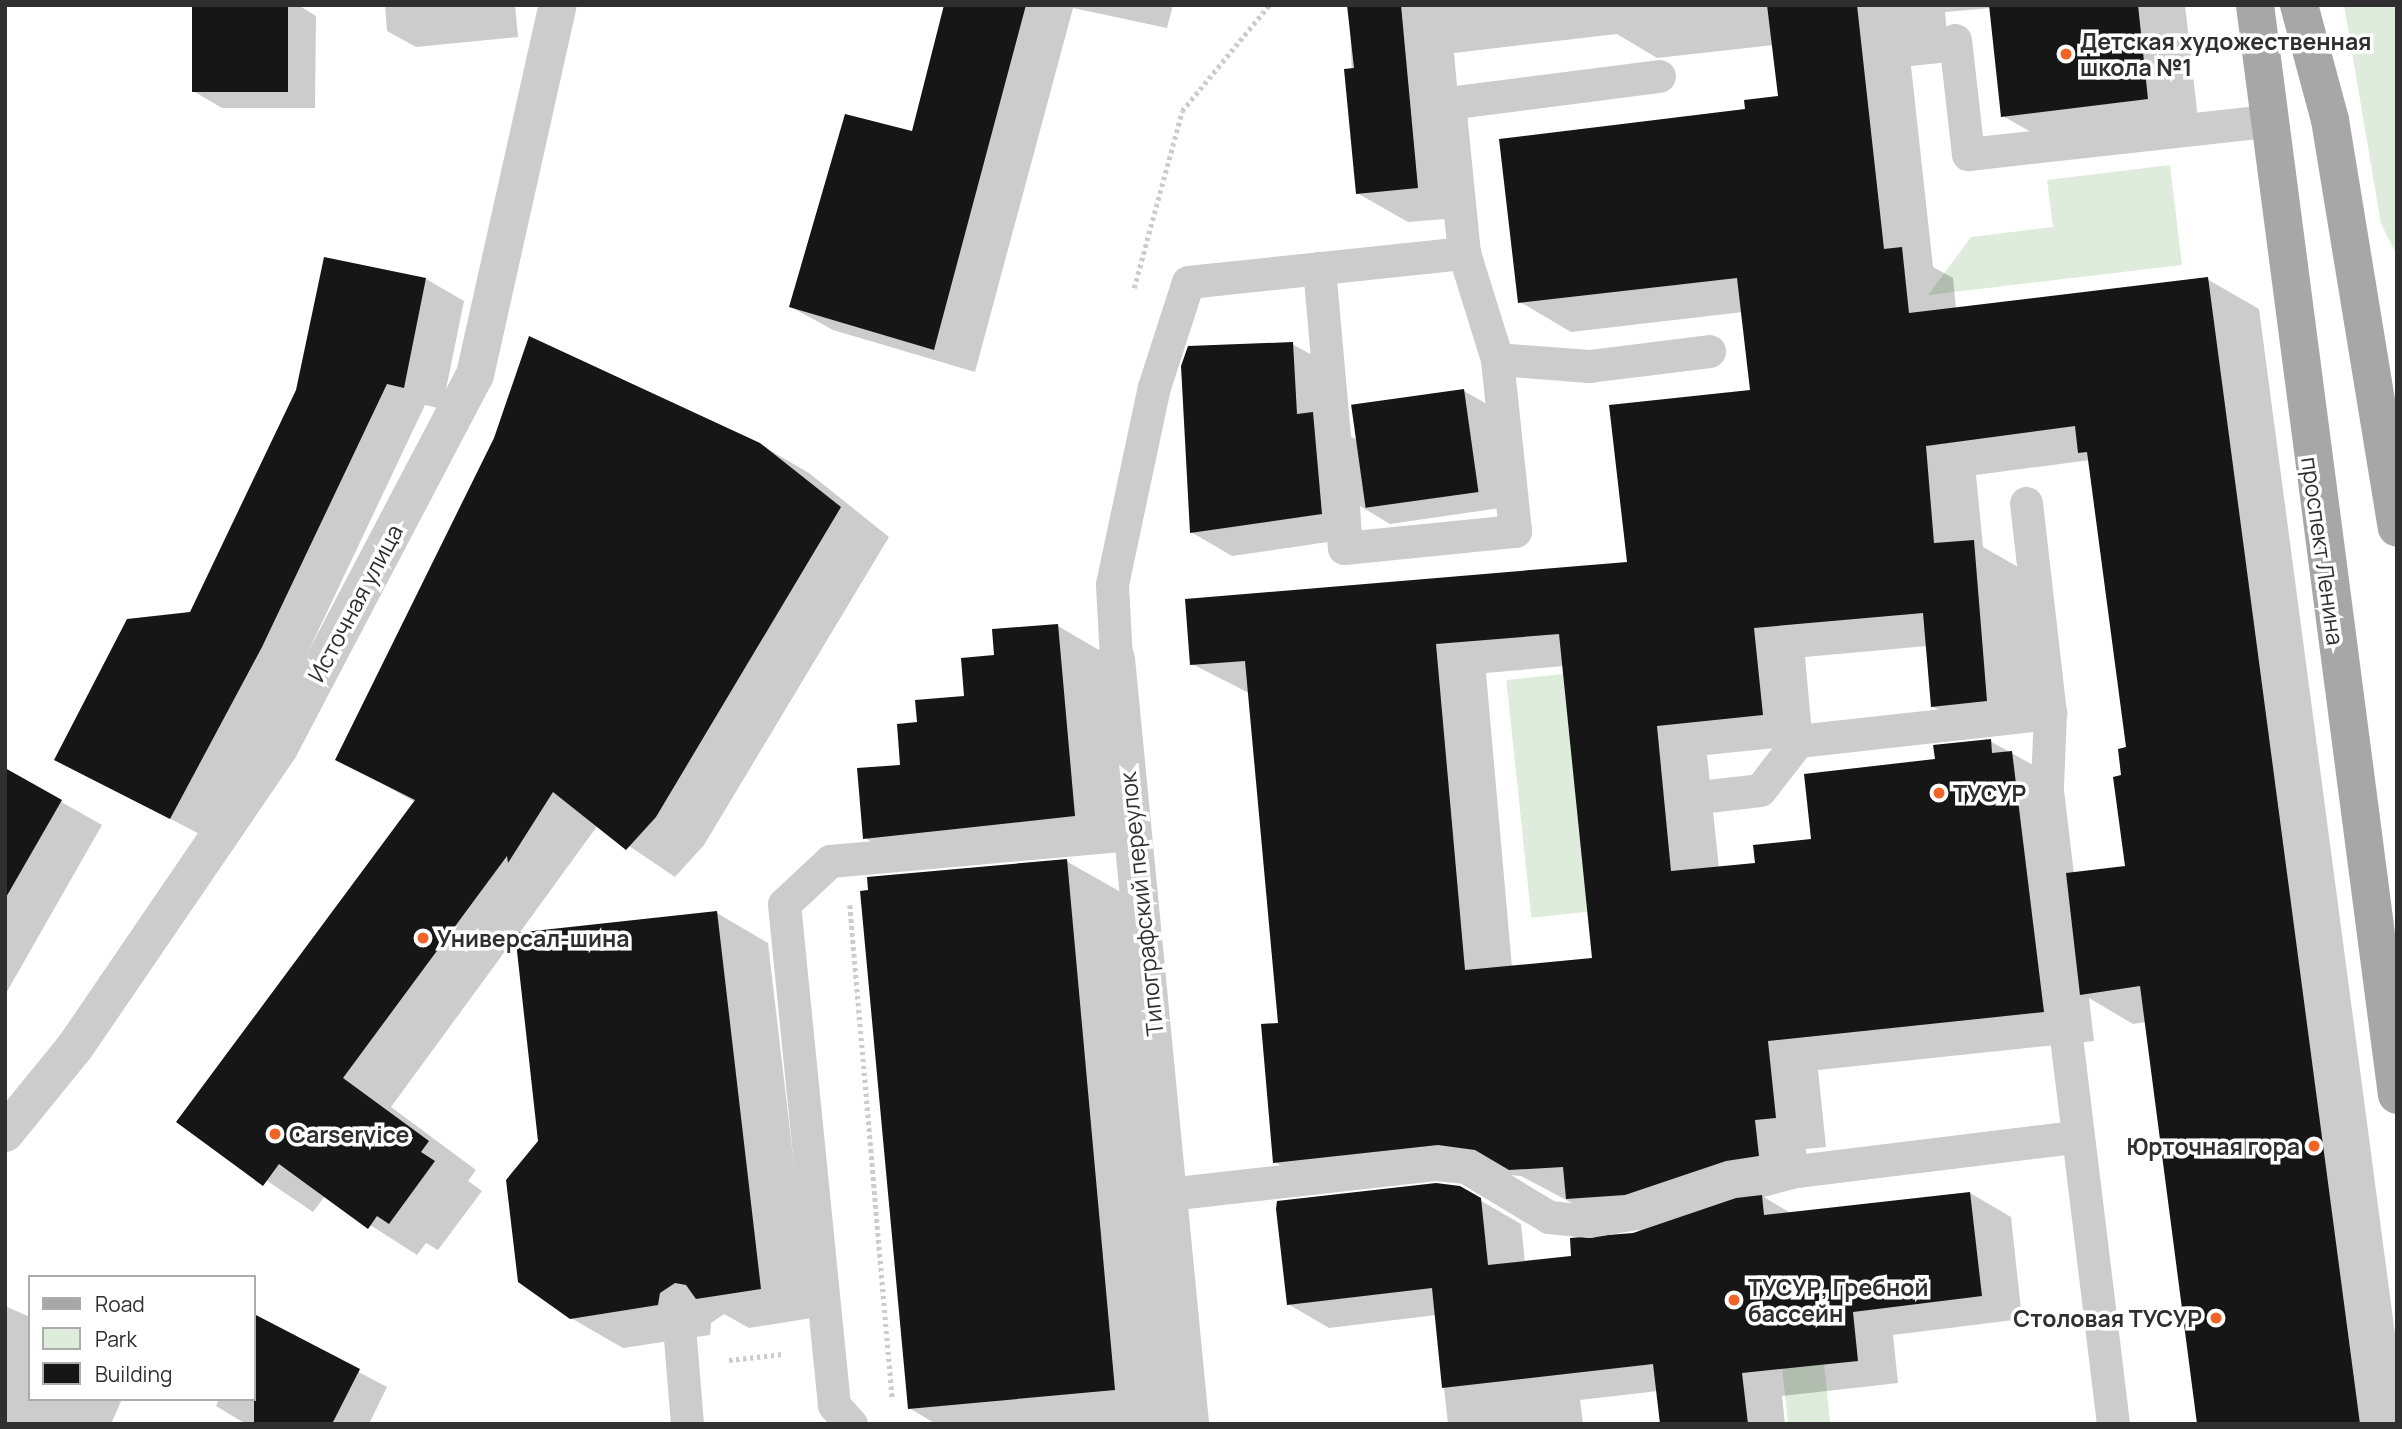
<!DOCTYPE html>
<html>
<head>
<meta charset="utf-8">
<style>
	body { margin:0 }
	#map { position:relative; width:2402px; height:1429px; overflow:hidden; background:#fff; font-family:Manrope,sans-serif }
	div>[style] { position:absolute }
	.green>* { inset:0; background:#deeddb; transform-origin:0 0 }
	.shadow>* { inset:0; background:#0003 }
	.building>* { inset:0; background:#161616; transform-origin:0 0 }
	.path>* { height:4.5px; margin-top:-2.25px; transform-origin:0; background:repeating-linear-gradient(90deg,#ccc 0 3.5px,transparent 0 7px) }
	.service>* { height:33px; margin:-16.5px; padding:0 16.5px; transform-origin:16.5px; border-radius:16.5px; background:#ccc }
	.minor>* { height:38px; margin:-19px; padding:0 19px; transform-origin:19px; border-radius:19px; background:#ccc }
	.primary>* { height:38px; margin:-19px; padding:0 19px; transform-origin:19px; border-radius:19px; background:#a7a7a7 }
	.dots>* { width:19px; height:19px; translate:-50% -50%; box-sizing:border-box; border:4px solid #fff; border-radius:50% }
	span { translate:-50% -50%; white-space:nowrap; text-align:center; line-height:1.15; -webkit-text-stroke:7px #fff; paint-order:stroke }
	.poi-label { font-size:23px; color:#2f2f2f; font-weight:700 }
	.left { translate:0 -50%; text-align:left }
	.right { translate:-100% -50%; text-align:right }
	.street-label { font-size:23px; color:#2f2f2f }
	.frame { position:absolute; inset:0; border:7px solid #2f2f2f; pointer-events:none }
	.legend { position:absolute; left:28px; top:1275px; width:228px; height:126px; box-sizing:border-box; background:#fff; border:2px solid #acacac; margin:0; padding:9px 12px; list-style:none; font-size:21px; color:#2f2f2f }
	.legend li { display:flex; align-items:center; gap:14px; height:35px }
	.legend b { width:35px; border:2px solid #acacac }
</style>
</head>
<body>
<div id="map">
	<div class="green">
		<i style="clip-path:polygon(2344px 5px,2397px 5px,2397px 255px,2381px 224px)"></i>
		<i style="clip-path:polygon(2170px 165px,2182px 265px,1928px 295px,1971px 237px,2053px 227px,2047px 180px)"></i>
		<i style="left:1563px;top:674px;width:239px;height:57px;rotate:84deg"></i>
		<i style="left:1824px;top:1364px;width:60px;height:42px;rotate:84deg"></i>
	</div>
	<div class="shadow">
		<i style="clip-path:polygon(194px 5px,298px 5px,316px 16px,315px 108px,222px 108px,193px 91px)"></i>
		<i style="clip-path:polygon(385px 5px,515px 5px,518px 37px,416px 47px,387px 31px)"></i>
		<i style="clip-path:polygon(946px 5px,1173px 5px,1167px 28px,1073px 8px,975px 372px,833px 330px,791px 307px,914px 133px)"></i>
		<i style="clip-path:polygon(evenodd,1349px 5px,2185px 5px,2199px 128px,2054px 145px,2003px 116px,1991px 8px,1945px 12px,1950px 62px,1911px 66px,1933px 267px,1953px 278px,1956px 309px,2207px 279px,2259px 309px,2397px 1349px,2397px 1424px,2199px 1424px,2146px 1022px,2133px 1024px,2089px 998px,2094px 1041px,1818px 1070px,1826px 1147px,1806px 1149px,1809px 1185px,1764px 1197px,1792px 1214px,1970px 1193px,2011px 1217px,2022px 1319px,1893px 1335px,1898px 1383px,1782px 1396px,1785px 1424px,1662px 1424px,1658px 1391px,1580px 1400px,1583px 1424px,1448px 1424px,1436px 1315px,1329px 1328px,1288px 1304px,1459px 1188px,1521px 1224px,1525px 1263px,1573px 1257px,1646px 1231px,1619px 1228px,1521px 1176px,1486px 1173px,1326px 1191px,1275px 1162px,1280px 1024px,1249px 693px,1192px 664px,1629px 564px,1752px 391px,1743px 312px,1571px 332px,1520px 302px,1747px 111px,1780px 97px,1774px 45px,1657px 58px,1617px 34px,1454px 53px,1469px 217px,1408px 222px,1357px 193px,1349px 5px,2090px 460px,2128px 749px,2127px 867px,2074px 874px,2063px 782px,1990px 741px,1936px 761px,1813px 841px,1757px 864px,1719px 868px,1707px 755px,1813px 744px,1805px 657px,1927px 646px,1932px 706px,1983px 735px,2038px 729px,2025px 571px,1983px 547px,1976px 475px,2090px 460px,1349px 5px,1564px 666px,1594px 959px,1512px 967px,1486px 673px,1564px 666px)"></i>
		<i style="clip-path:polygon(426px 279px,464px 301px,442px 409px,425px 405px,300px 669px,209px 839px,56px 759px,191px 614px,298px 390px)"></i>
		<i style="clip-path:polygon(1292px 344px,1334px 367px,1337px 428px,1355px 439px,1464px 391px,1492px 407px,1507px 507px,1390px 524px,1360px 506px,1362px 537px,1232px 556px,1191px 532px)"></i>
		<i style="clip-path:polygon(759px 444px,809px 473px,889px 537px,704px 845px,675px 877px,598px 825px,518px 935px,717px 913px,768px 943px,812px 1318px,749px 1328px,724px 1314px,711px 1323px,710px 1335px,623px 1348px,571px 1318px,540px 1142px,517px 935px,391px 1107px,476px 1170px,468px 1181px,482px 1191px,438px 1250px,426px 1243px,417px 1255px,325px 1196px,313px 1212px,179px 1121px,415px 802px,338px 759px)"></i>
		<i style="clip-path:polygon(1058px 626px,1099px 650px,1116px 839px,906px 862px,865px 838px,919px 723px,966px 698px,996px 657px)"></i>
		<i style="clip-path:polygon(5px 770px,102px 825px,5px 995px)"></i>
		<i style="clip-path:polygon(1066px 861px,1133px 899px,1181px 1424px,936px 1424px,909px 1408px)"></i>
		<i style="clip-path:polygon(5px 1306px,30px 1317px,30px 1399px,122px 1399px,111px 1424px,5px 1424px)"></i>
		<i style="clip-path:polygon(261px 1320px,387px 1387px,369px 1424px,246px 1424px,216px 1406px,219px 1399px,254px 1399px,254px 1334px)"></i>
	</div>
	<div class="building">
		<i style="left:192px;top:5px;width:96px;height:87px"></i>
		<i style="clip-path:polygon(944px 5px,1026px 5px,934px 350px,789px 307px,845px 114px,912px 131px)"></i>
		<i style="clip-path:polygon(1347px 5px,1401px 5px,1418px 188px,1356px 194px,1344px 69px,1354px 68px)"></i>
		<i style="clip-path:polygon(evenodd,1767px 5px,1857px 5px,1884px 249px,1902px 247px,1909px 313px,2208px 277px,2360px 1424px,2197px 1424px,2140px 986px,2080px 995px,2066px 873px,2125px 866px,2113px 777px,2121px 775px,2118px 749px,2126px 747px,2087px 452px,2078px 453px,2075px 426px,1926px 446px,1934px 543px,1974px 540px,1987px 701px,1931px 707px,1923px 613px,1754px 628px,1763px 715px,1657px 726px,1671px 871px,1755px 863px,1753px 845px,1811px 839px,1804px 774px,1935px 759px,1933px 745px,1991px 739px,1992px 753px,2012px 751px,2044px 1012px,1768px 1041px,1776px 1118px,1755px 1120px,1759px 1156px,1726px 1161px,1625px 1195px,1566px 1199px,1563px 1167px,1509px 1170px,1475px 1150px,1438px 1145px,1273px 1163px,1261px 1024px,1278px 1023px,1245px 661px,1190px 665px,1185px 599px,1627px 562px,1609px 405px,1750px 390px,1737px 278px,1518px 303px,1499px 139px,1745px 109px,1744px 100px,1778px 96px,1767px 5px,1559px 634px,1592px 958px,1465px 970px,1436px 644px,1559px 634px)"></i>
		<i style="clip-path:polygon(1989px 5px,2138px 5px,2148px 99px,2001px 117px)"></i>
		<i style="clip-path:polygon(324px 257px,426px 278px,404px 388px,387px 384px,262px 647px,170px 819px,54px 760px,127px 619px,190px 612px,296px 390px)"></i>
		<i style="clip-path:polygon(529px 336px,760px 443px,841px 507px,656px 817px,626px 850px,553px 792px,508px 863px,507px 856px,343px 1078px,429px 1141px,421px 1152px,435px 1161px,389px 1224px,377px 1216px,368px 1229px,279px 1164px,263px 1186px,176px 1122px,415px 800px,335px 760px,494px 438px)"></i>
		<i style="clip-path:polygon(1293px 342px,1297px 414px,1313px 412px,1322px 514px,1190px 533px,1181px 366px,1188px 346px)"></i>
		<i style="left:1464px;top:389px;width:104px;height:114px;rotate:82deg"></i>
		<i style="clip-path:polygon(1058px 624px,1075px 816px,863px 839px,857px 768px,900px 765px,897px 724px,917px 722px,915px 700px,964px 696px,961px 658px,994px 655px,992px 629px)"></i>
		<i style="clip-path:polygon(5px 768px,62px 800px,5px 899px)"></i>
		<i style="clip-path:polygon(1067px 859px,1115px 1390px,908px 1409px,860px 891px,868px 890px,867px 877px)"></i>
		<i style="clip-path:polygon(717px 911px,761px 1289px,696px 1299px,686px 1285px,675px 1283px,660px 1293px,658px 1305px,570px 1319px,518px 1282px,506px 1180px,538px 1141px,515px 933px)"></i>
		<i style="clip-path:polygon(1436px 1183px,1460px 1186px,1481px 1198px,1488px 1265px,1571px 1256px,1570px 1238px,1633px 1233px,1736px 1198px,1762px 1195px,1764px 1215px,1970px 1192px,1982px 1296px,1853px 1312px,1858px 1361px,1742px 1373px,1748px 1424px,1660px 1424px,1653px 1364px,1442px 1388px,1432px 1288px,1287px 1305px,1276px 1209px,1277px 1201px)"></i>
		<i style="clip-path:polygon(254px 1314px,360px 1369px,332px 1424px,254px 1424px)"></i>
	</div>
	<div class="path">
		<i style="left:1134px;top:288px;width:183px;rotate:-74.8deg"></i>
		<i style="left:1182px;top:111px;width:137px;rotate:-50.6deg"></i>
		<i style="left:850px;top:905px;width:495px;rotate:85.1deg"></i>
		<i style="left:729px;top:1360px;width:54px;rotate:-6.3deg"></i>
		<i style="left:954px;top:1424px;width:186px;rotate:-5.6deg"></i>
	</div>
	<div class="service">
		<i style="left:1955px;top:40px;width:115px;rotate:83.5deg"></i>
		<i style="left:1968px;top:154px;width:299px;rotate:-6.3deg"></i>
		<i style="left:1659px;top:76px;width:212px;rotate:172.7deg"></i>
		<i style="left:1449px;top:103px;width:151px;rotate:84.3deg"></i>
		<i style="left:1464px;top:253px;width:111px;rotate:72.7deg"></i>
		<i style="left:1497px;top:359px;width:92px;rotate:4.4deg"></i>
		<i style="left:1589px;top:366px;width:121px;rotate:-7.1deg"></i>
		<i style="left:1319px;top:268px;width:281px;rotate:84.9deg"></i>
		<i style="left:1344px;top:548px;width:172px;rotate:-5.7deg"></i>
		<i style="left:1515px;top:531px;width:173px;rotate:-96deg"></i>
		<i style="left:2026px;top:503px;width:211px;rotate:83.5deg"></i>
		<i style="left:2050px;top:713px;width:143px;rotate:92.4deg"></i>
		<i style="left:2044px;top:856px;width:572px;rotate:83.07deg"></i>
		<i style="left:1116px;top:659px;width:75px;rotate:-93.1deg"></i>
		<i style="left:1112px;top:584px;width:201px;rotate:-78deg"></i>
		<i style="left:1154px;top:387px;width:110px;rotate:-72.1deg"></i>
		<i style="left:1188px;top:282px;width:278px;rotate:-6deg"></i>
		<i style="left:1690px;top:798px;width:70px;rotate:-6.5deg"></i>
		<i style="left:1760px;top:790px;width:62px;rotate:-52.2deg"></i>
		<i style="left:1798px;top:741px;width:254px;rotate:-6.3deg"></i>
		<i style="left:1168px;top:1194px;width:270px;rotate:-6.4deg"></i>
		<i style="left:1436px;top:1164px;width:30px;rotate:6deg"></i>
		<i style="left:1466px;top:1167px;width:97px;rotate:31.1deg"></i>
		<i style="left:1549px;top:1217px;width:40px;rotate:5.7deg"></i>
		<i style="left:1589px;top:1221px;width:42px;rotate:-9.7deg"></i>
		<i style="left:1630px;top:1214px;width:108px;rotate:-18.9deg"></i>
		<i style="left:1732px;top:1179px;width:346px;rotate:-7deg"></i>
		<i style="left:677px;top:1302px;width:122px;rotate:85.3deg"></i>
		<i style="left:851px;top:1424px;width:25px;rotate:-132deg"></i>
		<i style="left:834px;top:1405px;width:503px;rotate:-95.7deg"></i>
		<i style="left:784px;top:904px;width:63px;rotate:-43.1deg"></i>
		<i style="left:830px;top:861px;width:305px;rotate:-5.1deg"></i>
	</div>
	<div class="minor">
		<i style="left:1116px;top:659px;width:769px;rotate:84.47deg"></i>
		<i style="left:5px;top:1133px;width:111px;rotate:-50.9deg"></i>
		<i style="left:75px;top:1047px;width:362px;rotate:-55.7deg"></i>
		<i style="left:279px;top:748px;width:421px;rotate:-62.3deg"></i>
		<i style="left:475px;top:375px;width:379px;rotate:-77.4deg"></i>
	</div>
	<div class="primary">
		<i style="left:2255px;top:5px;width:1099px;rotate:82.58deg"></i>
		<i style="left:2299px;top:5px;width:119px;rotate:74.9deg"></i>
		<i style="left:2330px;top:120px;width:413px;rotate:80.7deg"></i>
	</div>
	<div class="dots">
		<i style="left:2066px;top:54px;background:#f26425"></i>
		<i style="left:1939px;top:793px;background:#f26425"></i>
		<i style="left:423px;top:938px;background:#f26425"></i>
		<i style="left:275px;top:1134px;background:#f26425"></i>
		<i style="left:2314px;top:1146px;background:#f26425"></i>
		<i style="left:1734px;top:1300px;background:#f26425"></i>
		<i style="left:2216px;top:1318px;background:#f26425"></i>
	</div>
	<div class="poi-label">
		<span class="left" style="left:2080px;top:54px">Детская художественная<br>школа №1</span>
		<span class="left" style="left:1953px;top:793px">ТУСУР</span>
		<span class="left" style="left:437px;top:938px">Универсал-шина</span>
		<span class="left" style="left:289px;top:1134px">Carservice</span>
		<span class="right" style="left:2300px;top:1146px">Юрточная гора</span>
		<span class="left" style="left:1748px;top:1300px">ТУСУР, Гребной<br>бассейн</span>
		<span class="right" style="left:2202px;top:1318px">Столовая ТУСУР</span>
	</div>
	<div class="street-label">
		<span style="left:2323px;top:551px;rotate:82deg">проспект Ленина</span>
		<span style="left:355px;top:603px;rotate:-62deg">Источная улица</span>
		<span style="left:1141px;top:904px;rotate:-96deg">Типографский переулок</span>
	</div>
	<div class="frame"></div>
	<ul class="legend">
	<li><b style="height:9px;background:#a7a7a7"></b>Road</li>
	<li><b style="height:19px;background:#deeddb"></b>Park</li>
	<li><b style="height:19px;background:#161616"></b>Building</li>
	</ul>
</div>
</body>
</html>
